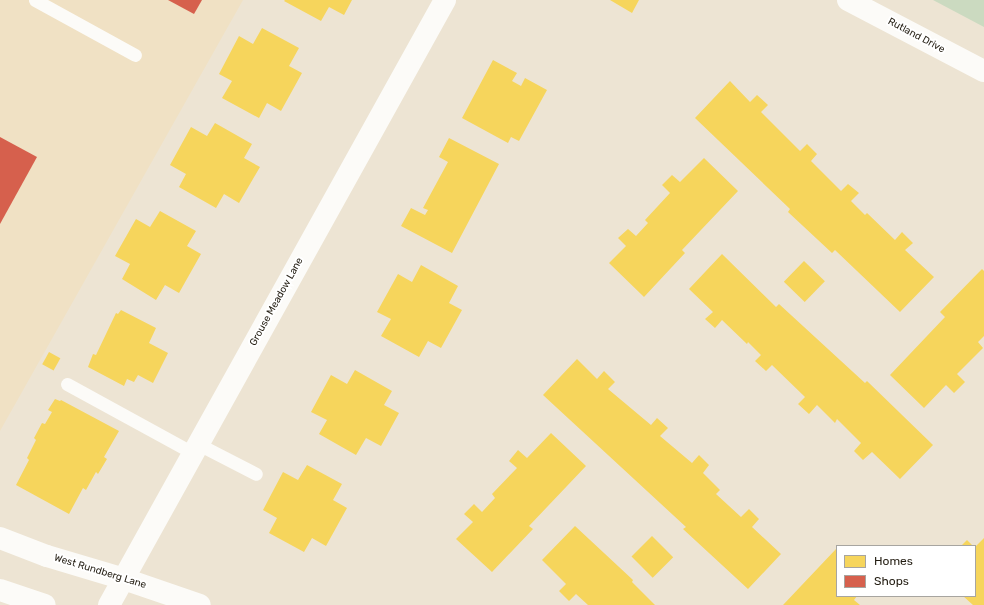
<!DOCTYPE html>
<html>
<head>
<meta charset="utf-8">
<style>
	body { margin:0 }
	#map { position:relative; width:984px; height:605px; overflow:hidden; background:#ede4d3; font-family:Rubik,sans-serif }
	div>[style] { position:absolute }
	.built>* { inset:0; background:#f0e1c4 }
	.green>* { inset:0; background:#cbdac0 }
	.homes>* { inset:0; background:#f6d55c; transform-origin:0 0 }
	.shops>* { inset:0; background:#d6604d }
	.service>* { height:13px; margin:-6.5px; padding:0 6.5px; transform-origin:6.5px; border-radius:6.5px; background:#fcfbf8 }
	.minor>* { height:22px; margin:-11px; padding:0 11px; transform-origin:11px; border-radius:11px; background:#fcfbf8 }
	.tertiary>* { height:22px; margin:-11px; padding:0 11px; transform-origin:11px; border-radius:11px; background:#fcfbf8 }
	.secondary>* { height:22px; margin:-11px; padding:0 11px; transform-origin:11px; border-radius:11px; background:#fcfbf8 }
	span { translate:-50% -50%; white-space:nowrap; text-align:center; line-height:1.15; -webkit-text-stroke:4px #fff; paint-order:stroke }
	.street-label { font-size:10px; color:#231d12 }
	.legend { position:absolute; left:836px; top:545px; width:140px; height:52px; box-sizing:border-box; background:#fff; border:1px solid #a7a5a0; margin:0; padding:5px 7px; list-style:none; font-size:12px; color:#231d12 }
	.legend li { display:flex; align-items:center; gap:8px; height:20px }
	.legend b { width:20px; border:1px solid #a7a5a0 }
</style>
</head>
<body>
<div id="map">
	<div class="built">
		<i style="clip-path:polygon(0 0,243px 0,0 431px)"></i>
	</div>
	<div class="green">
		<i style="clip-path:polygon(933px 0,984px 0,984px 27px)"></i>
	</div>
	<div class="homes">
		<i style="clip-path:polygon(285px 0,352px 0,344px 15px,329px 7px,321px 21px,284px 1px)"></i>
		<i style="clip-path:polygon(610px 0,639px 0,632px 13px)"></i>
		<i style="clip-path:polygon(262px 28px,299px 48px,289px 66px,302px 73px,281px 111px,267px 103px,259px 118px,222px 98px,232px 81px,219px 74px,239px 36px,253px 44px)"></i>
		<i style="clip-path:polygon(493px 60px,517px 73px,512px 81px,521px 86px,525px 78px,547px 90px,519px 141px,511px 137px,508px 143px,462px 118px)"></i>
		<i style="clip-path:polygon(730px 81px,750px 102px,757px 95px,768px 105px,761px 112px,800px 151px,807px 144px,817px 154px,811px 161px,841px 191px,848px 184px,859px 193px,851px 201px,865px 215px,867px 213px,895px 240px,902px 232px,913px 243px,905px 250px,934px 277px,900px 312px,835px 250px,832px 253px,788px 212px,790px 209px,695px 118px)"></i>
		<i style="clip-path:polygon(215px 123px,252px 144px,244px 158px,260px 167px,239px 203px,224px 194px,216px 208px,179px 187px,186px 174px,170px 165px,191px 127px,207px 136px)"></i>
		<i style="clip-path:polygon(449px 138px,499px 164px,452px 253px,401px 226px,411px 208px,425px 215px,428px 210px,423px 208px,448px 162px,439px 157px)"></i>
		<i style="clip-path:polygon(704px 158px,738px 191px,682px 250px,685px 253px,644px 297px,609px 263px,626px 246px,618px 238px,628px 229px,636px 236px,648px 223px,645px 220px,670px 193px,662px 185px,672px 175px,680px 182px)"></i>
		<i style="clip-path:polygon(160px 211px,196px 231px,187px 246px,201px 254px,179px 293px,165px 285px,156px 300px,122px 279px,130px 264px,115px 256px,136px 219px,150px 227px)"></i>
		<i style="clip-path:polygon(722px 254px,776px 307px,779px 304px,865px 383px,867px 381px,933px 445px,900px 479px,872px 452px,863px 460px,854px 451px,861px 443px,837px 419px,835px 423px,817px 405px,809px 414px,798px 404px,805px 397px,772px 365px,766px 371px,755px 361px,761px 355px,748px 342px,747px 344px,722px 320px,715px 328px,705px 319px,713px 312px,689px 289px)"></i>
		<i style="left:804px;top:261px;width:29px;height:29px;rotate:44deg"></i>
		<i style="clip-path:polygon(421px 265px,458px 286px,449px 303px,462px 310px,441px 348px,428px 341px,419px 357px,381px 336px,391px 319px,377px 312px,398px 274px,412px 282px)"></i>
		<i style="clip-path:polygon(982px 269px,984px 271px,984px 336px,978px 342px,983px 348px,957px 374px,965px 382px,954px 393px,946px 385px,924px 408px,890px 375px,945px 317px,940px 312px)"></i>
		<i style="clip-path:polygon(121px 310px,156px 328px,149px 343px,168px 353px,153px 383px,138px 375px,134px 382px,127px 379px,124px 386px,88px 367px,93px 354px,96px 355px,116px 313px,118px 314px)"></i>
		<i style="left:49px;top:352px;width:13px;height:14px;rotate:29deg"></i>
		<i style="clip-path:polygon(577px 359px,597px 379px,604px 371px,615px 382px,608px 389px,651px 425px,657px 418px,668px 428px,660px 436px,692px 463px,699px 455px,709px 465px,703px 473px,720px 490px,716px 494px,741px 517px,749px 509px,759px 519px,752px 527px,781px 554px,748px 589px,683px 529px,686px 527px,543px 395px)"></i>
		<i style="clip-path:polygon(355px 370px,392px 391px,384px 405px,399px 413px,381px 446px,366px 438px,356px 455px,319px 434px,327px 420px,311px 412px,331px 375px,347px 384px)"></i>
		<i style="clip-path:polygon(55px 399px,60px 401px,61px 400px,119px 431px,104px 457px,107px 459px,98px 474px,96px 472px,86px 490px,83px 488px,69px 514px,16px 485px,29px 460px,27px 458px,36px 440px,34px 438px,42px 423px,45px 424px,52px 412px,48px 410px)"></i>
		<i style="clip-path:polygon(551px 433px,586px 466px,529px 526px,533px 529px,492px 572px,456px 539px,473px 522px,464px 514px,474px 504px,482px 512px,495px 498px,492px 494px,517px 468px,509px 461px,518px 450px,527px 458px)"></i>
		<i style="clip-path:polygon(307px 465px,342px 484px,333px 500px,347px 508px,326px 546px,312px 538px,304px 552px,269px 533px,277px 518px,263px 510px,283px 472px,298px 480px)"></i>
		<i style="clip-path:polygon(575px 526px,633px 580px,632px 582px,655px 605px,588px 605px,576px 594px,569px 601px,559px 591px,566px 584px,542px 560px)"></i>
		<i style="left:652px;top:536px;width:30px;height:29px;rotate:45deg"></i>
		<i style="clip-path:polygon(984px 538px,984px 605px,973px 605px,963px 596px,975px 596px,975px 547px)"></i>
		<i style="clip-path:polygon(967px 540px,973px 546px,961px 546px)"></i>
		<i style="clip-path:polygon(836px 549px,837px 596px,857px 596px,854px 600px,860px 605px,783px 605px)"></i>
	</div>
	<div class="shops">
		<i style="clip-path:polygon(168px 0,202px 0,194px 14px)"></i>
		<i style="clip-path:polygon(0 137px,37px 157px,0 224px)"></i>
	</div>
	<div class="service">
		<i style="left:35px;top:0;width:114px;rotate:28.8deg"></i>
		<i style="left:67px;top:384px;width:144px;rotate:28.7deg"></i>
		<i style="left:198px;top:444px;width:65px;rotate:27.3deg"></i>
	</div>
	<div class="minor">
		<i style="left:109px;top:605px;width:692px;rotate:-60.95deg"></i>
	</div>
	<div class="tertiary">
		<i style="left:848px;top:0;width:153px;rotate:27.6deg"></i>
	</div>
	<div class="secondary">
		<i style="left:0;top:538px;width:50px;rotate:21deg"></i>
		<i style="left:47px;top:556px;width:80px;rotate:16.6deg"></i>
		<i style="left:124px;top:579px;width:80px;rotate:18.9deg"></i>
		<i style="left:0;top:590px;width:47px;rotate:18.4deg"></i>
	</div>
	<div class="street-label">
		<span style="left:916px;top:36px;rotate:28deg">Rutland Drive</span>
		<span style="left:277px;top:302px;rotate:-61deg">Grouse Meadow Lane</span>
		<span style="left:100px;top:572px;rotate:17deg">West Rundberg Lane</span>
	</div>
	<ul class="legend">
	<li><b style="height:11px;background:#f6d55c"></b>Homes</li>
	<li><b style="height:11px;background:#d6604d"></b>Shops</li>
	</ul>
</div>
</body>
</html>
